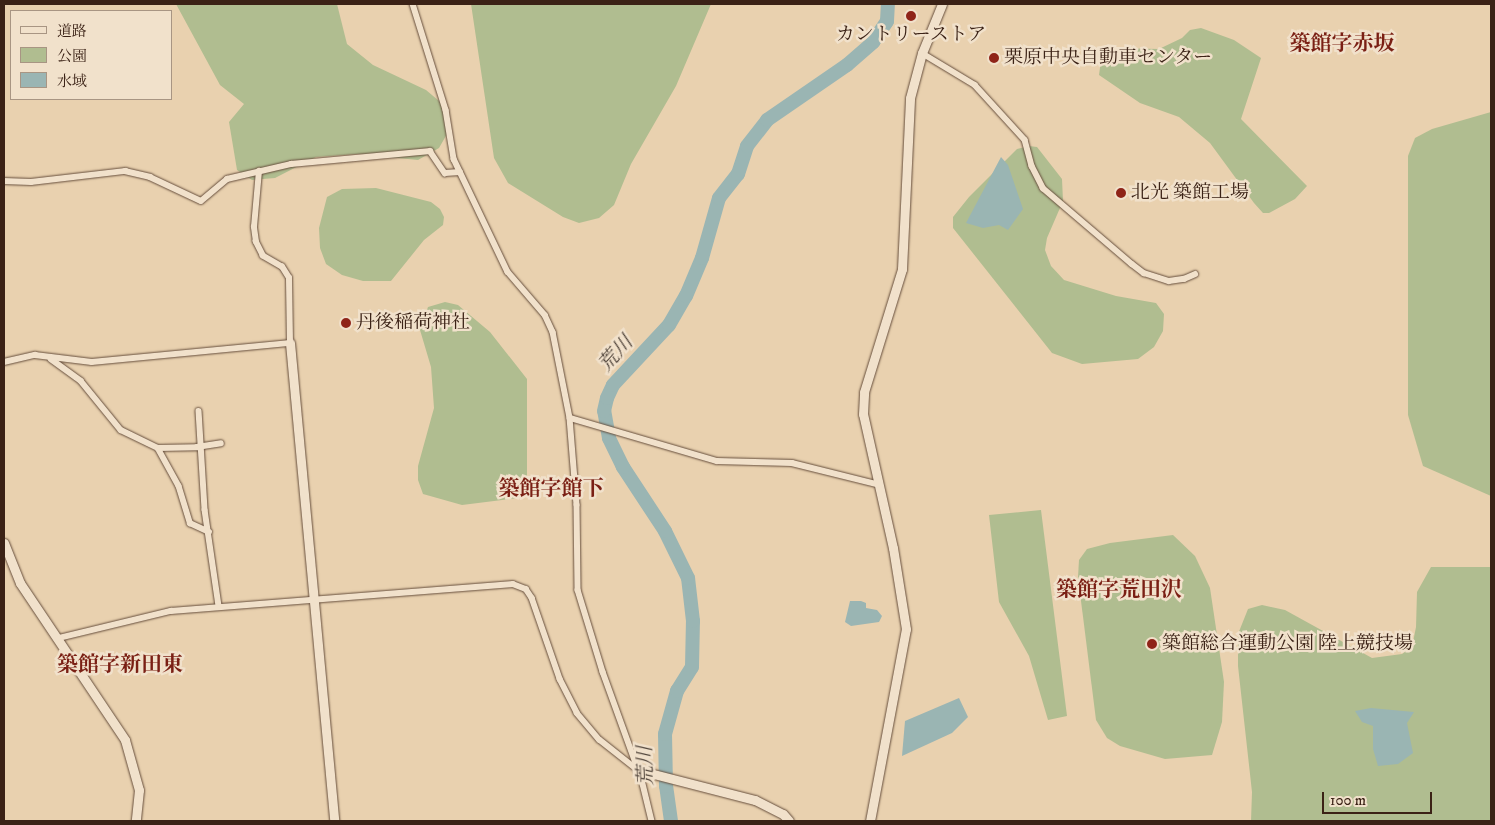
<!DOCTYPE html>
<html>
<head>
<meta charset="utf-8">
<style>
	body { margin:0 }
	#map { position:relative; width:1495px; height:825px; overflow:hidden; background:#e9d1af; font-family:"IM FELL DW Pica","Noto Serif JP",serif }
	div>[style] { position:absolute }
	.green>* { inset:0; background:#b0bd90 }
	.water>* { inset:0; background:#9ab5b3 }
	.river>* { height:14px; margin:-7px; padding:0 7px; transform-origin:7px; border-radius:7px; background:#9ab5b3 }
	.roads { filter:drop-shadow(0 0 1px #664e3c) drop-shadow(0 0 1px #664e3c) }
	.street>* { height:5.5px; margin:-2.75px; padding:0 2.75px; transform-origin:2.75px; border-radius:2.75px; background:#f1e1cb }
	.secondary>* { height:9px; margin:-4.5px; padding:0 4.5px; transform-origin:4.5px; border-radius:4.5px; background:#f1e1cb }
	.dots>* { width:14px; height:14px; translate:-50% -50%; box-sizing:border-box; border:2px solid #f1e1cb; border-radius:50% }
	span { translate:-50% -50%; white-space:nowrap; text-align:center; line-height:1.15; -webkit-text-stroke:5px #f1e1cb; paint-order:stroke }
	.poi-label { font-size:19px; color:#3b2216 }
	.left { translate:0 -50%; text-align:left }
	.water-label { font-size:20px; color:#53473d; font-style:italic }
	.quarter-label { font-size:21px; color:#7a1f14; font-weight:700 }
	.frame { position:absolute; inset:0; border:5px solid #3b2216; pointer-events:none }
	.legend { position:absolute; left:10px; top:10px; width:162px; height:90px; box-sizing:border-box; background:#f1e1cb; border:1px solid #a89583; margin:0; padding:6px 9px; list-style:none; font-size:15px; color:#3b2216 }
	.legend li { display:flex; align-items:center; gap:10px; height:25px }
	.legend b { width:25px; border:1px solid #a89583 }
	.scale { position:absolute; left:1322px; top:792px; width:110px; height:22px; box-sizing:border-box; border:2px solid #3b2216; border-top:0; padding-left:6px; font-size:15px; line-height:18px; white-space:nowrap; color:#3b2216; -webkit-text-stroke:4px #f1e1cb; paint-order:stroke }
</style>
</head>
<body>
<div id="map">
	<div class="green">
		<i style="clip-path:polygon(176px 4px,337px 4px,347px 44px,373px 65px,426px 90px,445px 106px,450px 117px,447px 134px,439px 148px,418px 160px,358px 154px,316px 157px,275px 178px,252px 180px,237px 170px,229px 122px,244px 104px,220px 85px)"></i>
		<i style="clip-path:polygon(471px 4px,711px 4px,676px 86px,631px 164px,614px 205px,599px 218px,579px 223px,563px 217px,508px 183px,494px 158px)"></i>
		<i style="clip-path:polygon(1201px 28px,1234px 40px,1261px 58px,1241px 119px,1307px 186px,1295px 199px,1269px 213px,1263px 213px,1254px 203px,1210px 143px,1179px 117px,1140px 103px,1099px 75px,1102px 53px,1112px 48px,1159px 49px,1182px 38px,1190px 30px)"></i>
		<i style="clip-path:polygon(1491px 112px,1491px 496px,1423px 466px,1408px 415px,1408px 156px,1415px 138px,1432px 129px)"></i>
		<i style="clip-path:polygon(1029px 146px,1037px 147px,1062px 179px,1063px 201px,1047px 238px,1045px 250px,1051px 266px,1064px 280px,1116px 296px,1156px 303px,1164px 314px,1163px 331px,1154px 347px,1138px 359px,1082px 364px,1052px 353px,953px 228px,953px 217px,969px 197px,1017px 149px)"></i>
		<i style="clip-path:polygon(376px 188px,431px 202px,440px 209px,444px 217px,443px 225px,424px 240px,391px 281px,363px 281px,342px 275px,326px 264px,320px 248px,319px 228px,327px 197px,342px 189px)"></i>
		<i style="clip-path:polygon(445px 302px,458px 305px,490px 332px,527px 379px,527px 482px,517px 498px,462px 505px,423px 494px,418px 480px,418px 466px,434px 408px,431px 367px,420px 330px,428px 307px)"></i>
		<i style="clip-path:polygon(1041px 510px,1067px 716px,1048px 720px,1029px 656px,999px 602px,989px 515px)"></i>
		<i style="clip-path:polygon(1173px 535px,1195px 556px,1210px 588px,1224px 682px,1222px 722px,1212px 755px,1165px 759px,1120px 746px,1107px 738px,1096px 720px,1078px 577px,1079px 560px,1087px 549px,1110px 543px)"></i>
		<i style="clip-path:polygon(1431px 567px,1491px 567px,1491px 821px,1251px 821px,1252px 792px,1238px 666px,1238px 634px,1248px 609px,1262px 605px,1285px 610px,1372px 658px,1402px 654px,1412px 647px,1416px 627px,1417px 592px)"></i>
	</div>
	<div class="water">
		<i style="clip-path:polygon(1001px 157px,1008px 165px,1023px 209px,1008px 230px,999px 225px,983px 228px,966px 223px)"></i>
		<i style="clip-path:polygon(850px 601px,861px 601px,866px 603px,866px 608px,877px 610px,882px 616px,879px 622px,851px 626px,845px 622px)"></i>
		<i style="clip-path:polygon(959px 698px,968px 717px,952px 733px,902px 756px,905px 721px)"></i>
		<i style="clip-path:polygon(1371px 708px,1414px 712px,1407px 723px,1413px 753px,1398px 764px,1378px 766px,1373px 749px,1373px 726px,1362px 722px,1355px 711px)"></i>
	</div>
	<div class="river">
		<i style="left:671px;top:821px;width:35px;rotate:-98deg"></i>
		<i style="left:666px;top:786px;width:52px;rotate:-91.1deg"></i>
		<i style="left:665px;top:734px;width:45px;rotate:-74.4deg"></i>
		<i style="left:677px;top:691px;width:28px;rotate:-58deg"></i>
		<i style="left:692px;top:667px;width:46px;rotate:-88.8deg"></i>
		<i style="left:693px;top:621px;width:43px;rotate:-96.6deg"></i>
		<i style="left:688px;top:578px;width:52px;rotate:-116.1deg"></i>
		<i style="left:665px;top:531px;width:77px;rotate:-123.3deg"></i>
		<i style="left:623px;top:467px;width:32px;rotate:-116deg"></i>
		<i style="left:609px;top:438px;width:27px;rotate:-100deg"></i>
		<i style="left:604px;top:411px;width:13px;rotate:-77deg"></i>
		<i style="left:607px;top:398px;width:14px;rotate:-65deg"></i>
		<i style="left:613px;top:385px;width:82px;rotate:-47deg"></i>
		<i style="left:669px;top:325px;width:34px;rotate:-60deg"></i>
		<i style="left:686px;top:296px;width:41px;rotate:-67.2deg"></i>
		<i style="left:702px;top:258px;width:62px;rotate:-74.2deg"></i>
		<i style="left:719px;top:198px;width:31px;rotate:-52deg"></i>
		<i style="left:738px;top:174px;width:29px;rotate:-72deg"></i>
		<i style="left:747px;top:146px;width:33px;rotate:-52deg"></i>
		<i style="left:767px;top:120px;width:97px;rotate:-34.5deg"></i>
		<i style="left:847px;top:65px;width:35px;rotate:-41deg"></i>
		<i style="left:873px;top:42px;width:25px;rotate:-56deg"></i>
		<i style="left:887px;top:21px;width:17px;rotate:-87deg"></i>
	</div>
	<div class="roads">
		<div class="street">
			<i style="left:413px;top:4px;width:111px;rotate:72.7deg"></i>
			<i style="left:446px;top:110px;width:50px;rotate:80.7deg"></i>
			<i style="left:454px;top:159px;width:125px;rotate:64.5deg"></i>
			<i style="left:508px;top:272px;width:57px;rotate:49.3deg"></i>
			<i style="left:545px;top:315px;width:19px;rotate:65deg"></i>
			<i style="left:553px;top:332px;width:88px;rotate:78.8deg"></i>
			<i style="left:570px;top:418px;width:87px;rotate:85.4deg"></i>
			<i style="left:577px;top:505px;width:85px;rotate:89.3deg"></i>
			<i style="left:578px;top:590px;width:86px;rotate:73deg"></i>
			<i style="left:603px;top:672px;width:115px;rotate:70.1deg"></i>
			<i style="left:642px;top:780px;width:42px;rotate:76.3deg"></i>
			<i style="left:922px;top:53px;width:62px;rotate:31.1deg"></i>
			<i style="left:975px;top:85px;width:74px;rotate:47.7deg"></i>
			<i style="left:1025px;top:140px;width:27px;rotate:75deg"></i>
			<i style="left:1032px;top:166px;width:25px;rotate:63deg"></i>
			<i style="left:1043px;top:188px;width:117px;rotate:40.5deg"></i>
			<i style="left:1132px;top:264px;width:15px;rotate:37deg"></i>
			<i style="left:1144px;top:273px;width:26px;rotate:18deg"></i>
			<i style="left:1169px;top:281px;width:15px;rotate:-8deg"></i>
			<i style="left:1184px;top:279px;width:12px;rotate:-24deg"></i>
			<i style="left:4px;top:181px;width:27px;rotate:2deg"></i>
			<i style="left:31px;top:182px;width:95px;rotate:-6.7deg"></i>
			<i style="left:125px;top:171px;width:26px;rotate:13deg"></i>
			<i style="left:150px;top:177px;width:56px;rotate:25.2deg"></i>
			<i style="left:201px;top:201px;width:34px;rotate:-40deg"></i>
			<i style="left:227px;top:179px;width:66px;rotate:-13.2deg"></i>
			<i style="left:291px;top:164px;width:140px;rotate:-5.3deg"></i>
			<i style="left:430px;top:151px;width:27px;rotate:56deg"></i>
			<i style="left:445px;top:173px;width:15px;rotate:-4deg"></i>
			<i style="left:51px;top:359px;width:37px;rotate:36deg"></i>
			<i style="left:81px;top:381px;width:63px;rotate:50.8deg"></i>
			<i style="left:121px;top:430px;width:41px;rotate:25.9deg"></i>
			<i style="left:158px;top:448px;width:43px;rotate:61.1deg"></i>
			<i style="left:179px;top:486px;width:39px;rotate:73deg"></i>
			<i style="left:190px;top:523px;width:21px;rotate:25deg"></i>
			<i style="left:4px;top:362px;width:32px;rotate:-13deg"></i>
			<i style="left:35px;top:355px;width:57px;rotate:7deg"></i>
			<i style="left:92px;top:362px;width:199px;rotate:-5.5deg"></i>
			<i style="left:290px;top:343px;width:65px;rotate:-90.9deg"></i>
			<i style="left:289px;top:278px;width:13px;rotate:-122deg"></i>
			<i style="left:282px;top:267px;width:22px;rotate:-150deg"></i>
			<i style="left:263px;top:256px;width:16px;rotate:-117deg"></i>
			<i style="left:256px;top:242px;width:15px;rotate:-98deg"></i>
			<i style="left:254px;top:227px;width:56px;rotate:-84.9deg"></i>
			<i style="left:199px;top:411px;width:99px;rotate:86.5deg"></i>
			<i style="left:205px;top:510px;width:97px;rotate:81.7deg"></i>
			<i style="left:570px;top:418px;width:153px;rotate:16.3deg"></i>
			<i style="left:717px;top:461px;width:75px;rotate:1.5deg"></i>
			<i style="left:792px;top:463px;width:87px;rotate:14deg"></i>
			<i style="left:158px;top:448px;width:39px;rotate:-1deg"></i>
			<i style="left:197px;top:447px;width:24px;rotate:-9deg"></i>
			<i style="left:59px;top:638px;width:115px;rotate:-13.6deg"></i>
			<i style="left:171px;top:611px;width:343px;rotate:-4.5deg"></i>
			<i style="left:513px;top:584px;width:14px;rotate:21deg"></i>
			<i style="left:526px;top:589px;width:11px;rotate:56deg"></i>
			<i style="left:532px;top:598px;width:86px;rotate:70.9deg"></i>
			<i style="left:560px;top:679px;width:38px;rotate:63deg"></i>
			<i style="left:577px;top:713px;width:35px;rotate:50deg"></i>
			<i style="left:600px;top:740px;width:48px;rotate:38.3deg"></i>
		</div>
		<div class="secondary">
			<i style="left:290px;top:343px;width:480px;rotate:84.7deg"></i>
			<i style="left:4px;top:543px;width:43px;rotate:68.2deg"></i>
			<i style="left:20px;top:583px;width:189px;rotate:56.2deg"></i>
			<i style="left:125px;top:740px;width:52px;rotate:74.4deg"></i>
			<i style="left:139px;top:790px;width:31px;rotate:96deg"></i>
			<i style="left:638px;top:770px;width:121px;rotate:14.4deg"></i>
			<i style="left:755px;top:800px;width:31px;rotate:27deg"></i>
			<i style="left:783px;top:814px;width:9px;rotate:49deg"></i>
			<i style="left:870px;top:821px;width:195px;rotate:-79.4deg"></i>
			<i style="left:906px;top:629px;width:82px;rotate:-99.1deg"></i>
			<i style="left:893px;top:548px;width:137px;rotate:-102.6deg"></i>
			<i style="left:863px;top:414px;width:22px;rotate:-87deg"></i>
			<i style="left:864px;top:392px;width:129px;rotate:-72.8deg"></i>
			<i style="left:902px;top:269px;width:171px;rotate:-87.3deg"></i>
			<i style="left:910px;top:98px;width:47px;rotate:-75.1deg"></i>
			<i style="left:922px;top:53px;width:53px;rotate:-67.8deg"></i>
		</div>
	</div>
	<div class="dots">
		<i style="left:911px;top:16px;background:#8f2418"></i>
		<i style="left:994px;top:58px;background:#8f2418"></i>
		<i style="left:1121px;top:193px;background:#8f2418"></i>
		<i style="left:346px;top:323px;background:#8f2418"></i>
		<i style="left:1152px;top:644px;background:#8f2418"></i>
	</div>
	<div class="poi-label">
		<span style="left:911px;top:35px">カントリーストア</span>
		<span class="left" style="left:1004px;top:58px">栗原中央自動車センター</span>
		<span class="left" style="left:1131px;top:193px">北光 築館工場</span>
		<span class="left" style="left:356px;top:323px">丹後稲荷神社</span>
		<span class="left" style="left:1162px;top:644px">築館総合運動公園 陸上競技場</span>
	</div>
	<div class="water-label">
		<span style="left:616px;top:354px;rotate:-48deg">荒川</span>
		<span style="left:646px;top:766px;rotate:-92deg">荒川</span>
	</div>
	<div class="quarter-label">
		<span style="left:1342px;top:44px">築館字赤坂</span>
		<span style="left:551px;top:489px">築館字館下</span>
		<span style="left:1119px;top:590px">築館字荒田沢</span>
		<span style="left:120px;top:665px">築館字新田東</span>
	</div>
	<div class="frame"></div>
	<ul class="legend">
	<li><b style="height:6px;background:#f1e1cb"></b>道路</li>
	<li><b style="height:14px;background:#b0bd90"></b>公園</li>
	<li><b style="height:14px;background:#9ab5b3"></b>水域</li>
	</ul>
	<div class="scale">100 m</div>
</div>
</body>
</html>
